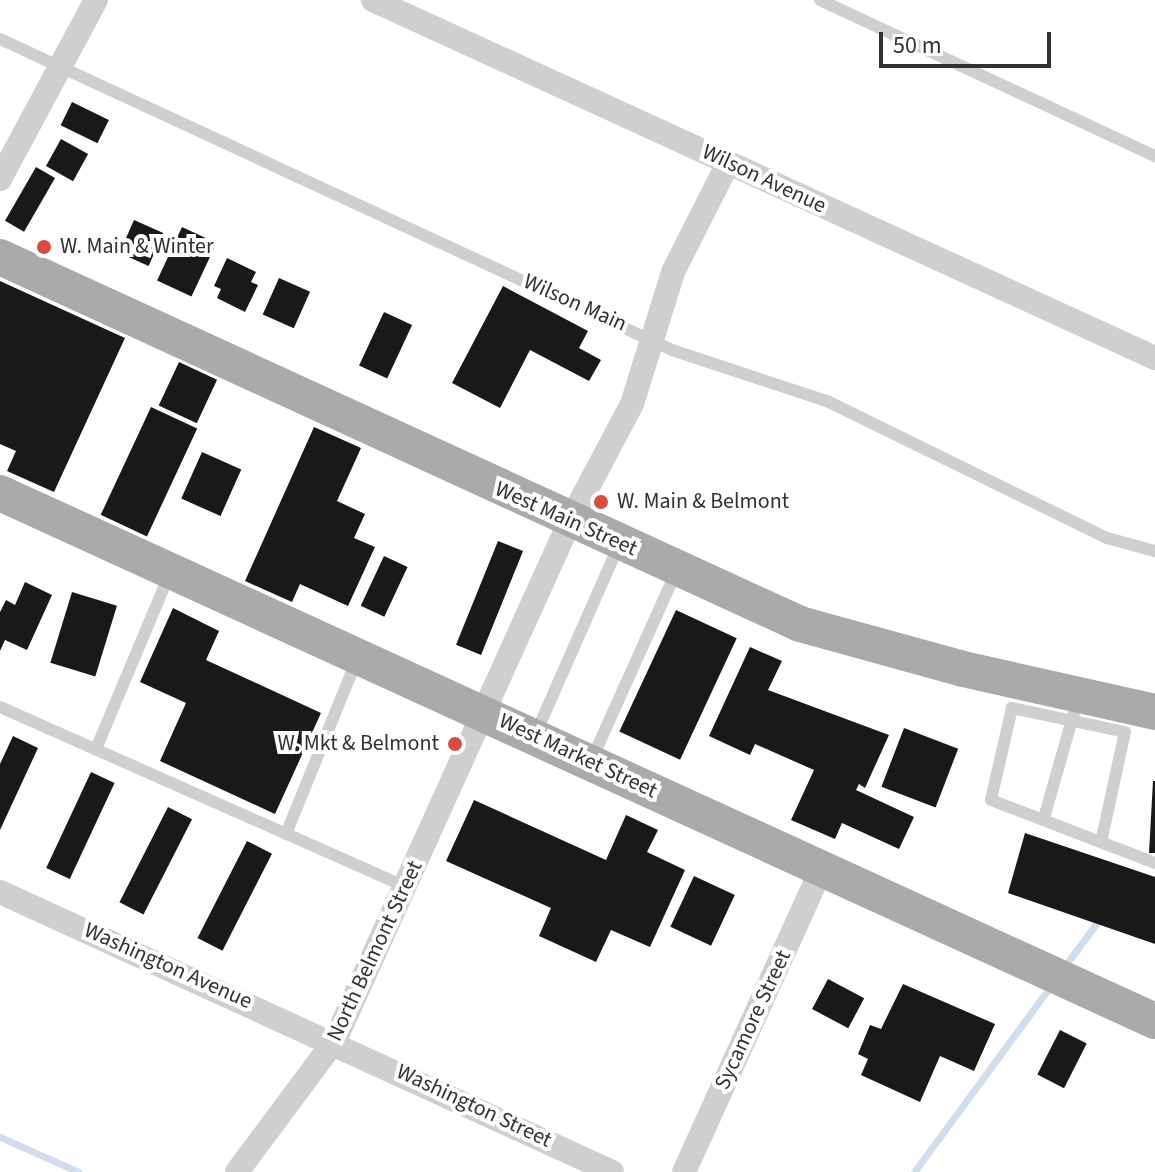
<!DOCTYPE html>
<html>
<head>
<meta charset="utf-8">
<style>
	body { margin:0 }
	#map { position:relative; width:1155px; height:1172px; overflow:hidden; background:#fff; font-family:"Source Sans 3",sans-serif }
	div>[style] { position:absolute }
	.stream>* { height:7px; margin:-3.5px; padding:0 3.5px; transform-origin:3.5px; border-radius:3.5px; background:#d0deec }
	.building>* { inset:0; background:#191919; transform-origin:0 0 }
	.lane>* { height:12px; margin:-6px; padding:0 6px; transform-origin:6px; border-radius:6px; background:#cfcfcf }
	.street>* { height:24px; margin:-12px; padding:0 12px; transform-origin:12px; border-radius:12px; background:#cfcfcf }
	.primary>* { height:36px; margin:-18px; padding:0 18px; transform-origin:18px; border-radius:18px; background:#aaa }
	.dots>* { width:22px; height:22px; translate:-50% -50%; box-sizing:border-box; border:4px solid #fff; border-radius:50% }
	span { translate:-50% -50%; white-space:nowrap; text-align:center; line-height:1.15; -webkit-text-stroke:8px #fff; paint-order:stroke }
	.street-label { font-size:22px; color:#323232 }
	.poi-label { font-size:22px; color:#323232 }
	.left { translate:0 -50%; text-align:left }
	.right { translate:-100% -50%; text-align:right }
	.scale { position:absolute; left:879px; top:32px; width:172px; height:36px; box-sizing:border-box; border:4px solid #323232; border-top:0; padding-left:10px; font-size:24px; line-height:28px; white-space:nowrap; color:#323232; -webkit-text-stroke:6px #fff; paint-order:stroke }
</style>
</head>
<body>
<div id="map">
	<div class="stream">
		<i style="left:1064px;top:967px;width:64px;rotate:-53.3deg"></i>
		<i style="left:0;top:1137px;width:86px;rotate:23.9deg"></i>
		<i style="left:914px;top:1172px;width:233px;rotate:-53.7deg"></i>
	</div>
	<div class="building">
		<i style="left:72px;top:102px;width:41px;height:26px;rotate:26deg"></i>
		<i style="left:61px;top:139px;width:31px;height:31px;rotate:29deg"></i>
		<i style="left:36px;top:167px;width:22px;height:62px;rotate:30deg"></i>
		<i style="left:134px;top:220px;width:32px;height:36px;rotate:24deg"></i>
		<i style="left:182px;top:227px;width:38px;height:59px;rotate:25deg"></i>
		<i style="clip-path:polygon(227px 258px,256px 272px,251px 282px,258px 285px,245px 312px,217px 298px,221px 289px,214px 286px)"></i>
		<i style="left:279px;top:278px;width:34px;height:40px;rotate:24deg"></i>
		<i style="clip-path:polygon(0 281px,125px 338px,54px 492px,7px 471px,16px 451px,0 444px)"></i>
		<i style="clip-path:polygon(503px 286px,588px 331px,579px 348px,601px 360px,589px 381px,530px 350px,500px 408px,452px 383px)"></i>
		<i style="left:384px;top:312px;width:31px;height:59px;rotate:25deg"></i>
		<i style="left:179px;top:362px;width:42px;height:48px;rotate:25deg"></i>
		<i style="left:151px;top:407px;width:51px;height:119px;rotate:25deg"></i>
		<i style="clip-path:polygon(314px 427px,361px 448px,337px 501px,365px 514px,354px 538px,375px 547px,348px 606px,300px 584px,292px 602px,245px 581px)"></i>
		<i style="left:202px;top:452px;width:43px;height:51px;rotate:24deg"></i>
		<i style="left:498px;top:541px;width:27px;height:112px;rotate:22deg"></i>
		<i style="left:384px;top:556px;width:26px;height:55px;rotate:25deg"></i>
		<i style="clip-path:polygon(25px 582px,52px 595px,27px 650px,5px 640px,0 651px,0 612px,6px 600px,15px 605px)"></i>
		<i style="left:72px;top:592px;width:47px;height:74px;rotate:17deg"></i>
		<i style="clip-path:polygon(173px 608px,219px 631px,206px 660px,321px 713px,275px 814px,160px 761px,186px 703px,140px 682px)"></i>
		<i style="left:676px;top:610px;width:67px;height:134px;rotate:25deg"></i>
		<i style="clip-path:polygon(750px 647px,782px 661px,768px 690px,889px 735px,865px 788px,859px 784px,856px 790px,914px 817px,899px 849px,842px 823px,835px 839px,791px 820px,814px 770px,755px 744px,750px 755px,709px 736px)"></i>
		<i style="left:904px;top:728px;width:58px;height:63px;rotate:21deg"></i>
		<i style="clip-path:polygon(13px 736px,38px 748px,0 830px,0 764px)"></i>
		<i style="left:91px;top:772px;width:26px;height:106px;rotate:25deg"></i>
		<i style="clip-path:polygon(1153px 781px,1155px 781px,1155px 853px,1149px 853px)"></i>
		<i style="clip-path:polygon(474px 800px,606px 860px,626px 815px,658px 830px,647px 852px,685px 870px,650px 947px,611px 930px,596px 962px,539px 936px,551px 908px,446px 861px)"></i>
		<i style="left:168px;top:807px;width:27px;height:107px;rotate:27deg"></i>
		<i style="clip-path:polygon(1025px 833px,1155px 877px,1155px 944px,1008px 893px)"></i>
		<i style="left:247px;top:841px;width:28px;height:109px;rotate:27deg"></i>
		<i style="left:694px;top:876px;width:45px;height:56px;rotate:25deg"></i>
		<i style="left:828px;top:979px;width:41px;height:34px;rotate:28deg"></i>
		<i style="clip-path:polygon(903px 984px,995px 1024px,974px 1071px,940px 1056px,920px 1102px,861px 1075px,868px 1059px,858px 1054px,870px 1025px,881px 1029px)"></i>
		<i style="left:1060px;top:1030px;width:30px;height:50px;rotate:27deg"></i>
	</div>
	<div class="lane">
		<i style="left:820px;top:0;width:370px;rotate:25deg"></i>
		<i style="left:0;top:39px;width:740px;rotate:24.83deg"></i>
		<i style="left:672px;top:350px;width:165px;rotate:18.3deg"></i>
		<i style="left:829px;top:402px;width:309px;rotate:26.1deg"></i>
		<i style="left:1107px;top:538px;width:50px;rotate:15.2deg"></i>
		<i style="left:0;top:707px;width:444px;rotate:23.9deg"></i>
		<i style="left:536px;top:733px;width:206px;rotate:-66.2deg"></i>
		<i style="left:96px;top:749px;width:189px;rotate:-67.2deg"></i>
		<i style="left:592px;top:759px;width:205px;rotate:-65.8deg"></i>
		<i style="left:1044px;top:818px;width:109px;rotate:-74.1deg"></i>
		<i style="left:286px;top:834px;width:189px;rotate:-67.9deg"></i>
		<i style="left:1102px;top:838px;width:108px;rotate:-77.8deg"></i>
		<i style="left:1125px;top:732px;width:116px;rotate:-168deg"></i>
		<i style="left:1012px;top:708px;width:94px;rotate:102.9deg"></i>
		<i style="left:991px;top:800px;width:176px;rotate:21deg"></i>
	</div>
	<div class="street">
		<i style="left:373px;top:0;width:860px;rotate:24.6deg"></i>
		<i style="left:0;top:179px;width:203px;rotate:-61.8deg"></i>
		<i style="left:0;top:892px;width:673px;rotate:24.58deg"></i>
		<i style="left:237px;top:1172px;width:164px;rotate:-53.4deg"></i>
		<i style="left:335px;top:1040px;width:570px;rotate:-65.64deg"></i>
		<i style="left:570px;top:521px;width:132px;rotate:-62.1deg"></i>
		<i style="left:632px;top:404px;width:138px;rotate:-72.7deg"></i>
		<i style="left:673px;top:272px;width:122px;rotate:-63.2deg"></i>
		<i style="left:684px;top:1172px;width:334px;rotate:-65.6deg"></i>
	</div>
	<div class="primary">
		<i style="left:0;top:257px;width:880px;rotate:24.64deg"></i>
		<i style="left:800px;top:624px;width:169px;rotate:15.4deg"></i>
		<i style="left:963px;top:669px;width:197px;rotate:12.6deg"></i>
		<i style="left:0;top:493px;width:1270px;rotate:24.57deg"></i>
	</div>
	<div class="dots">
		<i style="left:44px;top:247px;background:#db4a43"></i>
		<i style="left:601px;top:502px;background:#db4a43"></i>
		<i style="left:455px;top:744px;background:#db4a43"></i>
	</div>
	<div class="street-label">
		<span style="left:764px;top:179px;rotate:25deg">Wilson Avenue</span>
		<span style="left:575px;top:303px;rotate:24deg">Wilson Main</span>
		<span style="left:566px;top:519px;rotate:24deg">West Main Street</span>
		<span style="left:578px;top:756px;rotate:25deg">West Market Street</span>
		<span style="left:375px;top:951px;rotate:-65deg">North Belmont Street</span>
		<span style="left:168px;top:966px;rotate:24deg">Washington Avenue</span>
		<span style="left:753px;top:1020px;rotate:-65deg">Sycamore Street</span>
		<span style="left:474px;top:1106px;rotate:25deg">Washington Street</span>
	</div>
	<div class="poi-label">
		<span class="left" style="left:60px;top:247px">W. Main &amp; Winter</span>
		<span class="left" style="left:617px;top:502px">W. Main &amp; Belmont</span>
		<span class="right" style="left:439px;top:744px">W. Mkt &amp; Belmont</span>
	</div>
	<div class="scale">50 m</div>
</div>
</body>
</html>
